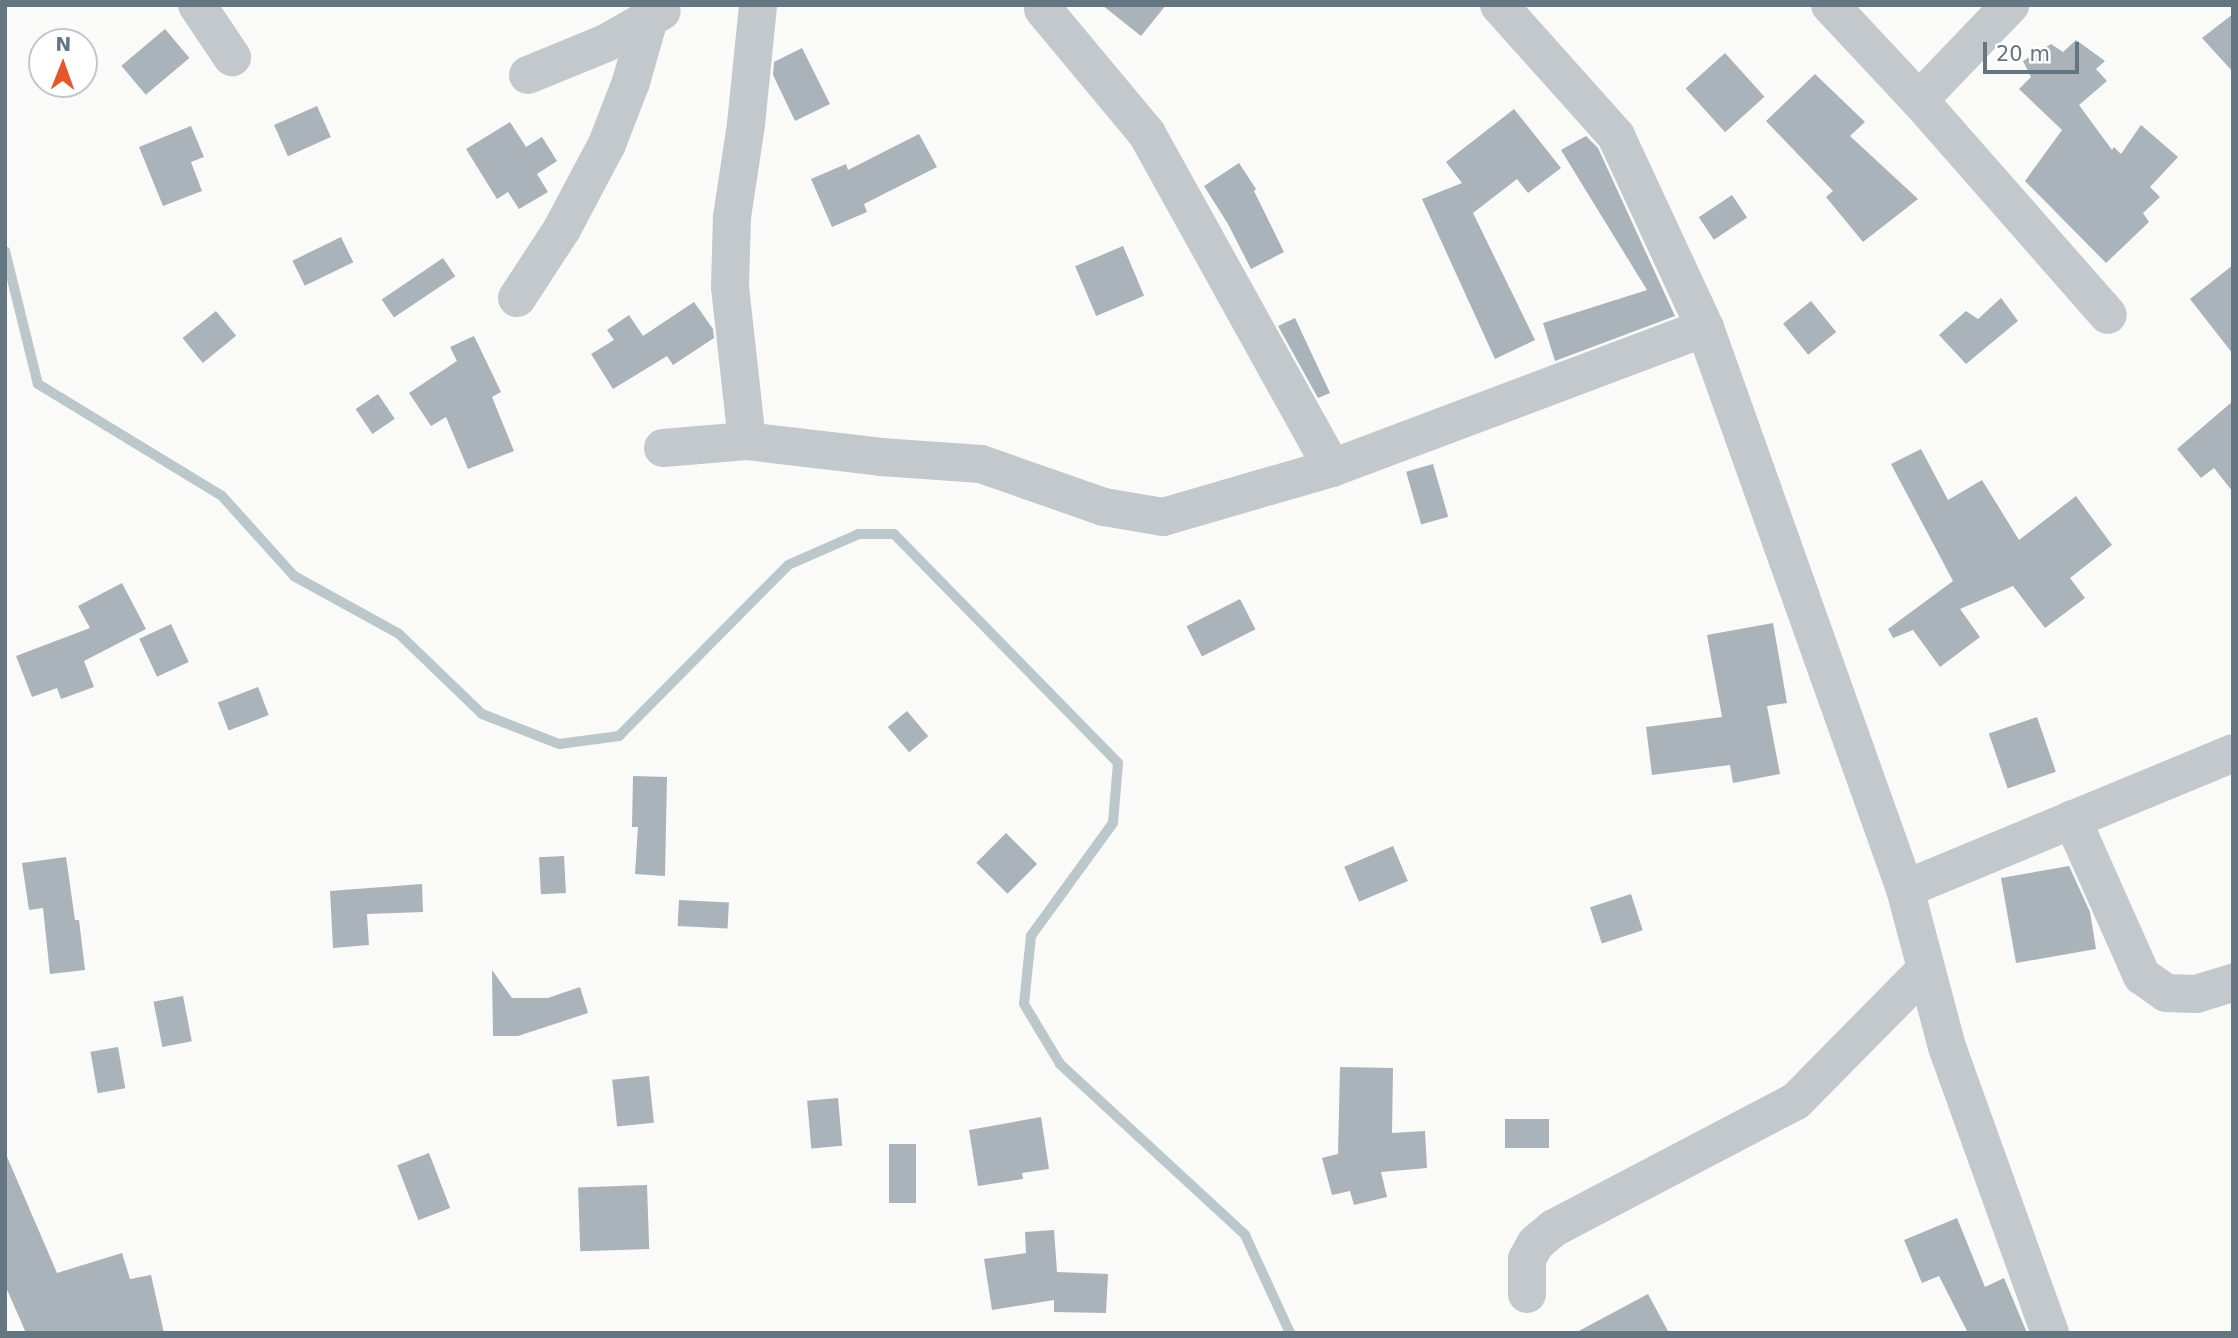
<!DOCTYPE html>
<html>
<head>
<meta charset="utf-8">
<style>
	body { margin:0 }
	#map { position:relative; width:2238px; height:1338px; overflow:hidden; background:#fafaf8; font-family:"DejaVu Sans",sans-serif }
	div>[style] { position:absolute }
	.stream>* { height:10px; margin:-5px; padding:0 5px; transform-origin:5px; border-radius:5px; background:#bbc7cb }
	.building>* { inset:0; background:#aab3b9; transform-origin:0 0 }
	.minor>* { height:38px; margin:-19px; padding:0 19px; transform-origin:19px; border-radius:19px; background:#c3c8cc }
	span { translate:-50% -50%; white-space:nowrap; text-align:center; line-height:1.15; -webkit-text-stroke:7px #fff; paint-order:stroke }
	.frame { position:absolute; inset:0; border:7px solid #657683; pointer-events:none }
	.north { position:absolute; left:28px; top:28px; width:70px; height:70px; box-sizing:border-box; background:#fff; border:2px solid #c1c8cd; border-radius:50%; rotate:1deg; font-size:19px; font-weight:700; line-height:28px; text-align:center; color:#657683 }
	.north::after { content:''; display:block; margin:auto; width:24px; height:32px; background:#e4572e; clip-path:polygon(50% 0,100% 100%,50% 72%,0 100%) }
	.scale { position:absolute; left:1983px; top:42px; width:96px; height:32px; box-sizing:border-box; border:4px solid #657683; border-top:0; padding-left:9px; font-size:21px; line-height:24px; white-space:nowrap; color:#657683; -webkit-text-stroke:5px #fff; paint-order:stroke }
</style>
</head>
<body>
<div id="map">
	<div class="stream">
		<i style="left:5px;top:251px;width:137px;rotate:76.1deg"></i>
		<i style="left:38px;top:384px;width:215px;rotate:31.3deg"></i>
		<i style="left:222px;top:496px;width:108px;rotate:48deg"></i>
		<i style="left:294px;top:576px;width:120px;rotate:28.9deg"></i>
		<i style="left:399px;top:634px;width:115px;rotate:43.9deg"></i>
		<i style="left:482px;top:714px;width:83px;rotate:21.3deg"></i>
		<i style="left:559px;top:744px;width:61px;rotate:-7.6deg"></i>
		<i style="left:619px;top:736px;width:240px;rotate:-45.3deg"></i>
		<i style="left:788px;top:565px;width:77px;rotate:-23.6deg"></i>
		<i style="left:859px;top:534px;width:35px"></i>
		<i style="left:894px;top:534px;width:320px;rotate:45.6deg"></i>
		<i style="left:1118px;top:763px;width:60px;rotate:94.8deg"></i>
		<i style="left:1113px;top:823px;width:140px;rotate:126deg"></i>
		<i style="left:1031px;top:936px;width:68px;rotate:95.9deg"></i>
		<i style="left:1024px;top:1004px;width:70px;rotate:59deg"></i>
		<i style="left:1060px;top:1064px;width:252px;rotate:42.7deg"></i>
		<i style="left:1245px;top:1235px;width:108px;rotate:65.3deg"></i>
	</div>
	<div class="building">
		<i style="clip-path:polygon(1102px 5px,1166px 5px,1141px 36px)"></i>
		<i style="clip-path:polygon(2233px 14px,2233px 72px,2202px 38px)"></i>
		<i style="left:165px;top:29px;width:38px;height:57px;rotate:50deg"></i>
		<i style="clip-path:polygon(2076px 40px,2105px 61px,2096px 69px,2107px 81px,2079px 105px,2112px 150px,2114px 147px,2121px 154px,2141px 125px,2178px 157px,2150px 187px,2160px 197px,2143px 213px,2149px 222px,2106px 263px,2025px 181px,2062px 130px,2019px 89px,2031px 77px,2023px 61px,2051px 44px,2063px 52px)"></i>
		<i style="clip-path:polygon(802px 48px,830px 104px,795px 121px,773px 75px,774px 62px)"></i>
		<i style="left:1725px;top:53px;width:59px;height:53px;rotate:48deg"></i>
		<i style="clip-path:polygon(1815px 74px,1865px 122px,1850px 136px,1918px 199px,1863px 242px,1826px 197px,1833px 191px,1766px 121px)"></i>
		<i style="left:317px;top:106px;width:34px;height:47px;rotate:66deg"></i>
		<i style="clip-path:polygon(1514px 109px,1561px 168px,1528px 193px,1517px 179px,1473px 213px,1535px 340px,1495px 359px,1422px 199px,1462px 183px,1446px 162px)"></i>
		<i style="clip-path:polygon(510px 122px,526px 147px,542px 137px,557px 161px,537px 174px,548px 192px,519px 209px,508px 192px,497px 199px,466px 149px)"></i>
		<i style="clip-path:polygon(191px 126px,204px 157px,191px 162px,202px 191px,163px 206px,139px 147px)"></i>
		<i style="clip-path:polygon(919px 134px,937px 167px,864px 204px,867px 212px,832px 227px,811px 179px,846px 164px,848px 170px)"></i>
		<i style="clip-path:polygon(1586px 136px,1598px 148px,1675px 316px,1555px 361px,1543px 323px,1647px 290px,1561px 150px)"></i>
		<i style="clip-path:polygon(1239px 163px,1256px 189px,1254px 191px,1284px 252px,1251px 269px,1228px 224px,1204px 186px)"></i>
		<i style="left:1732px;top:195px;width:27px;height:40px;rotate:56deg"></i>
		<i style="left:341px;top:237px;width:28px;height:54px;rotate:64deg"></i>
		<i style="left:1123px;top:246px;width:54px;height:52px;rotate:67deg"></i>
		<i style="left:443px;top:258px;width:22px;height:74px;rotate:56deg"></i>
		<i style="clip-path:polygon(2233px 265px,2233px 354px,2190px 299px)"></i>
		<i style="clip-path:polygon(2001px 298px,2018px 321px,1966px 364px,1939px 335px,1966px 311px,1978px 319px)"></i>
		<i style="left:1811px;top:301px;width:40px;height:36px;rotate:51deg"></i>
		<i style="clip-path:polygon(694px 302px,713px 329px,714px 338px,673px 365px,667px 356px,613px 389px,591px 354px,614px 340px,607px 330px,629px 315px,643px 336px)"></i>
		<i style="left:216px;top:311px;width:32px;height:43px;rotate:51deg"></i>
		<i style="clip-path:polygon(1295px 318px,1330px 393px,1318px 398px,1278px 326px)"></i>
		<i style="clip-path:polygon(474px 336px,501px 392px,492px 397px,514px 451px,468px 469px,446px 417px,431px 426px,409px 393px,457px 361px,450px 347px)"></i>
		<i style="left:378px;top:394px;width:30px;height:27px;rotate:56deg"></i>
		<i style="clip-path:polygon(2233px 401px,2233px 492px,2214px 468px,2201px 478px,2177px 449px)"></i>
		<i style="clip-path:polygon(1921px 449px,1948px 500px,1982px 480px,2019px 540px,2076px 496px,2112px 545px,2070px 578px,2085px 598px,2045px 628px,2013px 586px,1960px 609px,1980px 637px,1940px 667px,1913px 630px,1893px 638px,1888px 629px,1953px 581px,1891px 464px)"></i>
		<i style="left:1433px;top:464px;width:55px;height:28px;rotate:74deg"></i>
		<i style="clip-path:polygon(122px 583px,146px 629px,84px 661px,94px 687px,61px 699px,57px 688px,32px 697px,16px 656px,90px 628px,78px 606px)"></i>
		<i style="left:1240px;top:599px;width:34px;height:60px;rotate:63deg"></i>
		<i style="clip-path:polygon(1773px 623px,1787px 703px,1767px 706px,1780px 774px,1733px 783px,1730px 765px,1652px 775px,1646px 727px,1722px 717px,1707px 635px)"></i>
		<i style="left:171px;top:624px;width:42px;height:35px;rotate:65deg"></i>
		<i style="left:258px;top:687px;width:30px;height:43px;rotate:69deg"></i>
		<i style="left:907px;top:711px;width:33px;height:25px;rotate:50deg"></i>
		<i style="left:2037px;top:717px;width:58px;height:51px;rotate:71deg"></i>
		<i style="clip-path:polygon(633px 776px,667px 777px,665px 876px,635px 874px,638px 827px,632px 827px)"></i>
		<i style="left:1006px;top:833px;width:44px;height:42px;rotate:45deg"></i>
		<i style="left:1393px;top:846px;width:38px;height:53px;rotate:67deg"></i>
		<i style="left:564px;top:856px;width:37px;height:25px;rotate:87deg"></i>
		<i style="clip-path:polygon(66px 857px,75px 920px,79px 920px,85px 970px,50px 974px,43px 908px,29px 910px,22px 863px)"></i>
		<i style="clip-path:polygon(2069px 866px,2090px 912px,2096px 949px,2016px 963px,2001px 878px)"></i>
		<i style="clip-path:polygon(422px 884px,423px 912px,367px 914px,369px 945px,333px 948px,330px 891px)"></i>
		<i style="left:1631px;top:894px;width:38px;height:43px;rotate:72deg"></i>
		<i style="left:679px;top:900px;width:50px;height:26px;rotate:3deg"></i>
		<i style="clip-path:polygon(492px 970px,512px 998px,548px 998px,580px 987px,588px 1013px,518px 1036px,493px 1036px)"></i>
		<i style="left:183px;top:996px;width:46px;height:30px;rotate:79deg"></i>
		<i style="left:118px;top:1047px;width:42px;height:28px;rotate:80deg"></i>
		<i style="clip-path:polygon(1340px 1067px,1393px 1068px,1392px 1133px,1425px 1131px,1427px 1168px,1381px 1172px,1387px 1197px,1354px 1205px,1350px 1191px,1332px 1195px,1322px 1158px,1338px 1154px)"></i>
		<i style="left:649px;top:1076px;width:47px;height:37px;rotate:84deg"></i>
		<i style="left:838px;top:1098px;width:48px;height:31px;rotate:85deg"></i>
		<i style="clip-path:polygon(1041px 1117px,1049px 1169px,1022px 1173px,1023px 1179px,978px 1186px,969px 1130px)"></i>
		<i style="left:1505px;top:1119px;width:44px;height:29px"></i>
		<i style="left:889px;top:1144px;width:27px;height:59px"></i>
		<i style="clip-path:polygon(5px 1152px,57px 1273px,122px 1253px,130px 1279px,151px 1275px,164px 1333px,26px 1333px,5px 1285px)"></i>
		<i style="left:429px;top:1153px;width:59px;height:34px;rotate:69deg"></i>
		<i style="left:647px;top:1185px;width:64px;height:69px;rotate:88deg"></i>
		<i style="clip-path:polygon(1957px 1218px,1985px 1287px,2004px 1278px,2027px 1333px,1968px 1333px,1939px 1276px,1922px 1283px,1904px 1240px)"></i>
		<i style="clip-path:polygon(1054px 1230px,1057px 1272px,1108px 1274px,1106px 1313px,1054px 1312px,1054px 1300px,992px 1310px,984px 1259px,1026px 1253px,1025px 1232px)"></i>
		<i style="clip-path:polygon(1648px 1294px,1669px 1333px,1575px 1333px)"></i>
	</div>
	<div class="minor">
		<i style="left:197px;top:5px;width:63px;rotate:56.1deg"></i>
		<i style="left:1499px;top:5px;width:176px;rotate:48.2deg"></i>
		<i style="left:1616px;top:136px;width:212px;rotate:65.1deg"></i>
		<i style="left:1705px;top:328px;width:596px;rotate:70.38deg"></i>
		<i style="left:1905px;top:889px;width:163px;rotate:75.1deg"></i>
		<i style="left:1947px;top:1047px;width:304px;rotate:70.2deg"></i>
		<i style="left:1830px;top:5px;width:130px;rotate:46.9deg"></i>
		<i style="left:1919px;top:100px;width:286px;rotate:48.7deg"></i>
		<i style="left:1043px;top:9px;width:163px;rotate:50.2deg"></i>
		<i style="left:1147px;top:134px;width:382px;rotate:61deg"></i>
		<i style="left:528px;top:75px;width:84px;rotate:-22.3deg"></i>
		<i style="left:606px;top:43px;width:64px;rotate:-29.7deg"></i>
		<i style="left:1919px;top:100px;width:132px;rotate:-46.2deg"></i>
		<i style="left:517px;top:298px;width:82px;rotate:-56.9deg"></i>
		<i style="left:562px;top:229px;width:96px;rotate:-62.1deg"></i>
		<i style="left:607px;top:144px;width:66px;rotate:-68.8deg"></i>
		<i style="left:631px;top:82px;width:66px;rotate:-74.1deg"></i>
		<i style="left:747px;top:441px;width:155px;rotate:-96.3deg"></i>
		<i style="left:730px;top:287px;width:70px;rotate:-88.4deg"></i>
		<i style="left:732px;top:217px;width:94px;rotate:-81.4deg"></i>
		<i style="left:746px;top:124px;width:120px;rotate:-84.2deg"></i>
		<i style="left:663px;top:448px;width:84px;rotate:-4.8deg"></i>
		<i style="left:747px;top:441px;width:135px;rotate:6.8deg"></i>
		<i style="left:881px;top:457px;width:100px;rotate:4deg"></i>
		<i style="left:981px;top:464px;width:130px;rotate:19.3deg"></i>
		<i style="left:1104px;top:507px;width:60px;rotate:9.6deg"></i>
		<i style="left:1163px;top:517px;width:176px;rotate:-16.2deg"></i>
		<i style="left:1332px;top:468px;width:398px;rotate:-20.6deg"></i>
		<i style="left:2072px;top:819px;width:172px;rotate:66deg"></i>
		<i style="left:2142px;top:976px;width:29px;rotate:35deg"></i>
		<i style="left:2166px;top:993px;width:30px;rotate:2deg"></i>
		<i style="left:2196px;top:994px;width:39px;rotate:-17deg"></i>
		<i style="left:1905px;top:889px;width:355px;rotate:-22.5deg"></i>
		<i style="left:1527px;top:1294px;width:35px;rotate:-90deg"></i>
		<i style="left:1527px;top:1259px;width:18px;rotate:-61deg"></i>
		<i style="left:1536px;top:1243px;width:23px;rotate:-40deg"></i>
		<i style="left:1554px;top:1228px;width:273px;rotate:-27.7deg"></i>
		<i style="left:1796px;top:1101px;width:185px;rotate:-45.4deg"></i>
	</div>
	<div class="frame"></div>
	<div class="north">N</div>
	<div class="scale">20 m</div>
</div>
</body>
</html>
